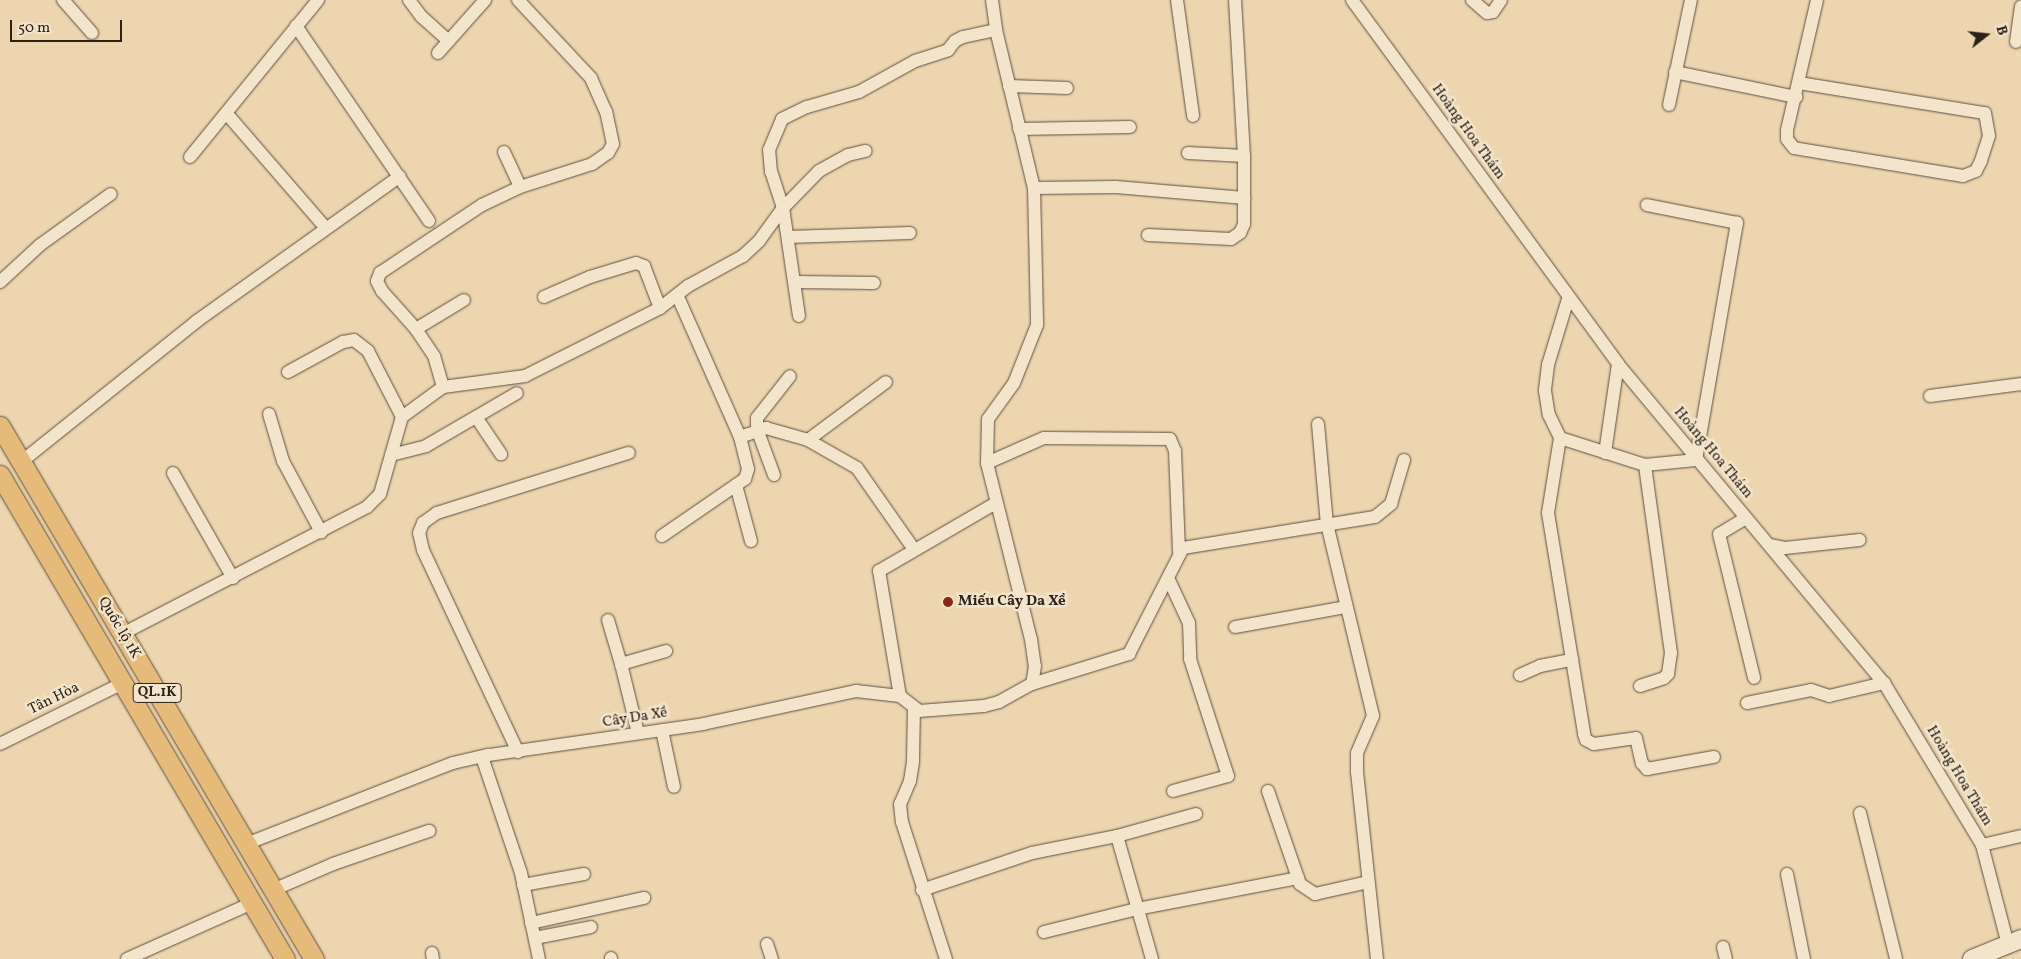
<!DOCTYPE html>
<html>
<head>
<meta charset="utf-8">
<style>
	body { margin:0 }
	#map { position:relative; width:2021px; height:959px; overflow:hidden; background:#edd5b0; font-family:Vollkorn,serif }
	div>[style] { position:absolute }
	.roads { filter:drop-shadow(0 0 1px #5c4f3e) drop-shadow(0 0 1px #5c4f3e) }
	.street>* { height:12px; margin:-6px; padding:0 6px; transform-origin:6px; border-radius:6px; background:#f3e4cc }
	.secondary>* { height:18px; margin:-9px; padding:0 9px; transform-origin:9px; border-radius:9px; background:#f3e4cc }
	.primary>* { height:19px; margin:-9.5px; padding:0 9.5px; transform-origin:9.5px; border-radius:9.5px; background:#e6ba78 }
	.dots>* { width:14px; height:14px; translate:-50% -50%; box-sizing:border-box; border:2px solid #f3e4cc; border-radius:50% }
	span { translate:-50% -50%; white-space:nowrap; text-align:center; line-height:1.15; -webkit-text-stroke:5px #f3e4cc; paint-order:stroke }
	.shield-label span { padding:1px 4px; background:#f3e4cc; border:1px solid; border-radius:4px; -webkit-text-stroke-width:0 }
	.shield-label { font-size:14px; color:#2b2218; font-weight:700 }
	.street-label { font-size:15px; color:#2b2218 }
	.poi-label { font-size:15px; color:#2b2218; font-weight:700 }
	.left { translate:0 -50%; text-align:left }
	.north { position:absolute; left:1961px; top:10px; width:50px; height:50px; -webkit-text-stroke:4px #f3e4cc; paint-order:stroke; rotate:74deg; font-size:14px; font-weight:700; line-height:20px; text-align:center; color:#2b2218 }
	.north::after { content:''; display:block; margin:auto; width:18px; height:22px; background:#2b2218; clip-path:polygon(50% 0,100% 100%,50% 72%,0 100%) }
	.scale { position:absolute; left:10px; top:20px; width:112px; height:22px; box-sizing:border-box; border:2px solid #2b2218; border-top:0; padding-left:6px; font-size:15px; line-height:18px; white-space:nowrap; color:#2b2218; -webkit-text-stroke:4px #f3e4cc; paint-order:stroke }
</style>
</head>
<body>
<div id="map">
	<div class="roads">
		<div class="street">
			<i style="left:63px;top:0;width:44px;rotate:48.7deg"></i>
			<i style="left:409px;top:0;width:21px;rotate:53deg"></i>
			<i style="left:422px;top:17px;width:36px;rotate:42deg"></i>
			<i style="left:992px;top:0;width:30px;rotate:82deg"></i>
			<i style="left:996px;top:30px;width:163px;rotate:76.5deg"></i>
			<i style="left:1034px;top:188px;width:137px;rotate:88.7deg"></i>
			<i style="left:1037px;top:325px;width:62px;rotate:111.6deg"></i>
			<i style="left:1014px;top:383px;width:44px;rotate:125.8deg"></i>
			<i style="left:988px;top:419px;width:44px;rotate:91.3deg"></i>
			<i style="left:987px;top:463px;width:181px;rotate:76deg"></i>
			<i style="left:1031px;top:639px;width:27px;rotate:82deg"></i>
			<i style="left:1035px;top:666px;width:18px;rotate:99deg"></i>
			<i style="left:1177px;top:0;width:117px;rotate:82.1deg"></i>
			<i style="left:1352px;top:0;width:451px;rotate:53.8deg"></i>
			<i style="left:1618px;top:364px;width:415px;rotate:50.2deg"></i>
			<i style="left:1884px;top:683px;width:189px;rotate:58.8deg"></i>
			<i style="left:1982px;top:845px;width:103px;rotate:75.4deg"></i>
			<i style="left:1472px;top:0;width:20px;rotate:41deg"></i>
			<i style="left:1487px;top:13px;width:6px;rotate:-9deg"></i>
			<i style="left:1493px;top:12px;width:14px;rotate:-56deg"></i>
			<i style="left:296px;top:26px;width:236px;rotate:55.7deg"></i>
			<i style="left:2016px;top:42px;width:36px;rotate:-82deg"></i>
			<i style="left:438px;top:53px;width:71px;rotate:-48.4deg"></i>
			<i style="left:1675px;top:72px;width:124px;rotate:11.7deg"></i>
			<i style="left:1799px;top:83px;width:188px;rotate:9.2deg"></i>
			<i style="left:1985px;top:113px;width:23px;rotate:80deg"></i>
			<i style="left:1989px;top:136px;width:26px;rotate:108deg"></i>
			<i style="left:1981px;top:161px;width:11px;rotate:117deg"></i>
			<i style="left:1976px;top:171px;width:14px;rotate:159deg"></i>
			<i style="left:1963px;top:176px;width:171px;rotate:-170.6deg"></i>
			<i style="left:1794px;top:148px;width:11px;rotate:-128deg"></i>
			<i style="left:1787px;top:139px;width:9px;rotate:-90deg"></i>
			<i style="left:1787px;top:130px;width:133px;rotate:-77deg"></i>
			<i style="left:1009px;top:86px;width:58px;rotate:2deg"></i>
			<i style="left:1669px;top:105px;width:107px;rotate:-78.2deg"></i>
			<i style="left:227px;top:114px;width:150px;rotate:49.1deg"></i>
			<i style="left:1019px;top:129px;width:111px;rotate:-1deg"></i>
			<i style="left:504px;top:152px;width:38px;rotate:65deg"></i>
			<i style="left:1188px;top:153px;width:56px;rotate:3.1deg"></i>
			<i style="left:190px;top:157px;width:203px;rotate:-50.8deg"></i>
			<i style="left:1034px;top:188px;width:82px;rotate:-0.7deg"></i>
			<i style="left:1116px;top:187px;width:129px;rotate:4.9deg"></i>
			<i style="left:1148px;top:235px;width:83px;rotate:2.8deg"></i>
			<i style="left:1231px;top:239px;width:11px;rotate:-34deg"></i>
			<i style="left:1240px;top:233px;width:10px;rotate:-66deg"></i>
			<i style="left:1244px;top:224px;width:68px;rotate:-90deg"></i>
			<i style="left:1244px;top:156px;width:156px;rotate:-93.3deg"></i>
			<i style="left:788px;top:237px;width:122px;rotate:-1.9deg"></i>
			<i style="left:0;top:282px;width:54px;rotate:-42.8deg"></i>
			<i style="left:40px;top:245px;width:87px;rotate:-35.7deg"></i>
			<i style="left:796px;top:282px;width:78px;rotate:0.7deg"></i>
			<i style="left:544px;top:297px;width:50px;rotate:-23.5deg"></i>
			<i style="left:590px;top:277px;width:48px;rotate:-16.9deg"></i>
			<i style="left:636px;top:263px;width:9px;rotate:21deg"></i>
			<i style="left:644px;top:266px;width:45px;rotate:69.1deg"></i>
			<i style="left:1568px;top:299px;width:69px;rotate:106.9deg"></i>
			<i style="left:1548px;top:365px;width:26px;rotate:97deg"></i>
			<i style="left:1545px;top:391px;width:24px;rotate:81deg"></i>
			<i style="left:1549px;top:415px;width:25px;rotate:64deg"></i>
			<i style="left:1560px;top:438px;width:76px;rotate:99.1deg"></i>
			<i style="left:1548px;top:513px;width:224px;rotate:80.7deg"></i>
			<i style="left:1584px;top:734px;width:6px;rotate:72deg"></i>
			<i style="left:1586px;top:740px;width:9px;rotate:27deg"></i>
			<i style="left:1594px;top:744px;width:42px;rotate:-8.1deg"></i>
			<i style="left:1636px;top:738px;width:26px;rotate:77deg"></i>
			<i style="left:1642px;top:763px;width:8px;rotate:50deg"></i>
			<i style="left:1647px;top:769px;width:68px;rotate:-10.2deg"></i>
			<i style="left:799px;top:316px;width:109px;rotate:-98.4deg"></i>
			<i style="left:783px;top:208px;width:52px;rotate:-45.8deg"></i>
			<i style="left:819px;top:171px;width:33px;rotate:-29deg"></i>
			<i style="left:848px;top:155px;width:18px;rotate:-13deg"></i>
			<i style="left:416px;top:329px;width:56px;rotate:-31.1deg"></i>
			<i style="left:288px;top:372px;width:63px;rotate:-28.6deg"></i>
			<i style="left:343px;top:342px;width:11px;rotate:-10deg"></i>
			<i style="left:354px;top:340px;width:18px;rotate:38deg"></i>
			<i style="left:368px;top:351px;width:74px;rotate:62.7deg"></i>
			<i style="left:443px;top:387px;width:32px;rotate:-106deg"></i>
			<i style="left:434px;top:356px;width:32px;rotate:-124deg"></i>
			<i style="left:416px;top:329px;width:51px;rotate:-131.8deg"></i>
			<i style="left:382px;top:291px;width:11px;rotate:-117deg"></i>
			<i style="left:377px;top:281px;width:9px;rotate:-69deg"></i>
			<i style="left:380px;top:273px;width:123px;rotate:-33.7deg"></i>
			<i style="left:482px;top:205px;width:42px;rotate:-25.3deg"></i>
			<i style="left:520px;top:187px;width:76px;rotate:-17.7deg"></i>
			<i style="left:592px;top:164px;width:19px;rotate:-35deg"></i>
			<i style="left:608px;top:153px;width:10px;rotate:-61deg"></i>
			<i style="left:613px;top:144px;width:33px;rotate:-102deg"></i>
			<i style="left:606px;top:112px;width:37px;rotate:-114deg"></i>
			<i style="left:591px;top:78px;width:107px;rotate:-133.1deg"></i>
			<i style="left:1930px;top:396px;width:92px;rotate:-7.5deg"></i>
			<i style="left:269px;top:414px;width:49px;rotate:73.4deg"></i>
			<i style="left:283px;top:461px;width:81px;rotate:61.8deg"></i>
			<i style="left:476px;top:417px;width:45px;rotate:56deg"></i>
			<i style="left:1318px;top:424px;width:100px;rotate:84.9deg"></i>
			<i style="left:1327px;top:524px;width:197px;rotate:76.5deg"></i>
			<i style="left:1373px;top:716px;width:40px;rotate:113.4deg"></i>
			<i style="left:1357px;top:753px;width:19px;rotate:90deg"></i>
			<i style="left:1357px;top:772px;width:188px;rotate:83.9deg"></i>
			<i style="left:740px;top:437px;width:28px;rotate:-19deg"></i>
			<i style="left:766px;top:428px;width:44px;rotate:15.9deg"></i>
			<i style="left:808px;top:440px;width:97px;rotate:-36.6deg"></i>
			<i style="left:1560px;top:438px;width:89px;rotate:17.6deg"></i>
			<i style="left:1645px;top:465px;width:51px;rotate:-5.6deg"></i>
			<i style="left:1696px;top:460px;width:241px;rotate:-80.2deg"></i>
			<i style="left:1737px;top:223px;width:92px;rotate:-168.7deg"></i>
			<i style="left:808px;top:440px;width:56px;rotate:29.7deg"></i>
			<i style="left:857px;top:468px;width:98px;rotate:55deg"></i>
			<i style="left:1605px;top:453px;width:90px;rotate:-81.7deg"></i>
			<i style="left:391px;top:455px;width:36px;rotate:-14deg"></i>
			<i style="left:426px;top:446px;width:105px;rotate:-30.2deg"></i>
			<i style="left:21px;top:462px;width:226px;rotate:-38.7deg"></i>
			<i style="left:197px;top:321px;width:249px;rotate:-35.5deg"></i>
			<i style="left:987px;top:463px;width:62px;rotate:-23.7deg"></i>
			<i style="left:1044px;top:438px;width:126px;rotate:0.5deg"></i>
			<i style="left:1170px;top:439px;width:13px;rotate:67deg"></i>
			<i style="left:1175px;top:451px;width:101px;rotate:87.7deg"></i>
			<i style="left:173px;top:473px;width:121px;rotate:60.3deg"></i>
			<i style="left:774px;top:475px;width:49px;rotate:-110.3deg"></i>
			<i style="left:757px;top:429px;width:11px;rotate:-90deg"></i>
			<i style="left:757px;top:418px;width:53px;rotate:-51.8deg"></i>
			<i style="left:736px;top:485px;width:58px;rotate:75deg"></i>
			<i style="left:1746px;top:518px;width:31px;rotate:149deg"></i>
			<i style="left:1719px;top:534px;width:148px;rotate:76.3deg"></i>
			<i style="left:662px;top:536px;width:101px;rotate:-34.5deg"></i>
			<i style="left:745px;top:479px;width:10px;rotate:-73deg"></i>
			<i style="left:748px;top:469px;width:33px;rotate:-104deg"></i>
			<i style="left:740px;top:437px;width:155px;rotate:-113.9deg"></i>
			<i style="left:1771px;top:545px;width:14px;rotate:12deg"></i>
			<i style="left:1785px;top:548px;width:75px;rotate:-6.1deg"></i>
			<i style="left:1169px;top:580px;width:47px;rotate:65.1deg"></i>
			<i style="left:1189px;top:623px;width:36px;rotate:88deg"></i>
			<i style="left:1190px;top:659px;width:123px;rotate:72deg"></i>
			<i style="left:1228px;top:776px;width:57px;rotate:164.7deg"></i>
			<i style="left:608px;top:620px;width:46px;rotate:73.5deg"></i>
			<i style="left:1235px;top:627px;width:113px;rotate:-10.2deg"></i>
			<i style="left:122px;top:634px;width:276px;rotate:-27.4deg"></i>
			<i style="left:367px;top:507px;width:18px;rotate:-45deg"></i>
			<i style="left:380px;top:494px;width:80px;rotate:-74.1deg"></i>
			<i style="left:402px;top:417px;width:51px;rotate:-36.2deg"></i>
			<i style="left:443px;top:387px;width:83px;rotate:-7.6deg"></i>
			<i style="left:525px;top:376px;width:151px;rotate:-26.7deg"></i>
			<i style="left:660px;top:308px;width:36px;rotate:-38deg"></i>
			<i style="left:688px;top:286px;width:63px;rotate:-28.6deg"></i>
			<i style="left:743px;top:256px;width:22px;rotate:-43deg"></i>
			<i style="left:759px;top:241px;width:41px;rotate:-54deg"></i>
			<i style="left:783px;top:208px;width:38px;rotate:-108deg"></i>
			<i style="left:771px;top:172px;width:22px;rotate:-95deg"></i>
			<i style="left:769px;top:150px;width:34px;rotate:-67deg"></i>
			<i style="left:782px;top:119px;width:28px;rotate:-26deg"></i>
			<i style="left:807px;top:107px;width:54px;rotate:-16.1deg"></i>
			<i style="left:859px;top:92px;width:64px;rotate:-29deg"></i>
			<i style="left:915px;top:61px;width:35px;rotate:-18deg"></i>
			<i style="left:948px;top:50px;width:11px;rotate:-52deg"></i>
			<i style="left:955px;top:41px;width:9px;rotate:-27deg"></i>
			<i style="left:963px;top:37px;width:34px;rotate:-12deg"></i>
			<i style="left:1520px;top:675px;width:22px;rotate:-24deg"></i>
			<i style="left:1540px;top:666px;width:33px;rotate:-11deg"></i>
			<i style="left:1640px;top:686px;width:25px;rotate:-18deg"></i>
			<i style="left:1664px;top:678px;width:6px;rotate:-45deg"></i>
			<i style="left:1668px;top:674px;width:21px;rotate:-82deg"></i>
			<i style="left:1671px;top:653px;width:190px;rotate:-97.9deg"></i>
			<i style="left:900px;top:696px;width:127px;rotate:-99.5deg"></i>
			<i style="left:879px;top:571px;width:135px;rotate:-30.2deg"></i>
			<i style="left:1747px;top:703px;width:65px;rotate:-11.5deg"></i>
			<i style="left:1811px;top:690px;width:19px;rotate:18deg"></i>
			<i style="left:1829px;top:696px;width:57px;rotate:-13.3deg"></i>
			<i style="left:914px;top:708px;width:54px;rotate:91.1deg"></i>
			<i style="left:913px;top:762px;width:19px;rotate:99deg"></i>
			<i style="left:910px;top:781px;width:25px;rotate:113deg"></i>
			<i style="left:900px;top:804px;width:18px;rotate:84deg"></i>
			<i style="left:902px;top:822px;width:144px;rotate:72.2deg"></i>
			<i style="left:662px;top:730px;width:58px;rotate:78.1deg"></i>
			<i style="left:638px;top:733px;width:71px;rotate:-103.8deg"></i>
			<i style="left:621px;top:664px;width:47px;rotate:-16.1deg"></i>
			<i style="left:0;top:744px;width:137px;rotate:-26.4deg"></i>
			<i style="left:518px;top:752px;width:223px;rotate:-115.2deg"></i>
			<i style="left:423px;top:550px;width:17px;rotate:-103deg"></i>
			<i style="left:419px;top:533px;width:11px;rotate:-68deg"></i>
			<i style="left:423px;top:523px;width:17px;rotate:-36deg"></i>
			<i style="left:437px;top:513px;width:201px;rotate:-17.4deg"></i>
			<i style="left:482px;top:757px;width:122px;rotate:71.4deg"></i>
			<i style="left:521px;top:873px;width:88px;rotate:78.2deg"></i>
			<i style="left:1268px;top:791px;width:98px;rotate:71deg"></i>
			<i style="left:1300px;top:884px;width:18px;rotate:34deg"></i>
			<i style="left:1315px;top:894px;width:54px;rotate:-12.8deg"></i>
			<i style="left:1860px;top:813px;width:150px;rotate:76.1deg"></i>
			<i style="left:1117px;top:836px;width:82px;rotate:-15.6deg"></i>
			<i style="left:246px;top:844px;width:222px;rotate:-21.4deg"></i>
			<i style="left:453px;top:763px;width:37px;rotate:-13deg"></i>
			<i style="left:489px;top:755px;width:216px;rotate:-8.2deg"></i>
			<i style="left:703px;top:724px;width:157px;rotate:-12.2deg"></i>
			<i style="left:856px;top:691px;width:44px;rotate:6.5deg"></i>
			<i style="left:900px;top:696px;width:24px;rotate:38deg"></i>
			<i style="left:919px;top:711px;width:65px;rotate:-4.4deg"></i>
			<i style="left:984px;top:706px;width:16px;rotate:-15deg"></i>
			<i style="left:999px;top:702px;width:38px;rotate:-29deg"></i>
			<i style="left:1032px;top:684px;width:102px;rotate:-17.2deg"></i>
			<i style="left:1129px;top:654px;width:119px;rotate:-63deg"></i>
			<i style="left:1183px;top:548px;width:194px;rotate:-9.2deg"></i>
			<i style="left:1375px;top:517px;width:21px;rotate:-39deg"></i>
			<i style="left:1391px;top:504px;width:46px;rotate:-73.5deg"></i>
			<i style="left:1982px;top:845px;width:40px;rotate:-13deg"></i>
			<i style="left:1787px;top:874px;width:87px;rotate:78.7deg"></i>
			<i style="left:523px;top:885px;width:62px;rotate:-10.2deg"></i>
			<i style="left:273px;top:890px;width:65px;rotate:-23.4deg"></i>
			<i style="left:333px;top:864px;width:102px;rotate:-19deg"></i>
			<i style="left:922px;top:890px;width:116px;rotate:-18.6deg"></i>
			<i style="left:1032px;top:853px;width:87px;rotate:-11.3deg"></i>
			<i style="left:1117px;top:836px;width:128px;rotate:74.1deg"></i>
			<i style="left:531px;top:923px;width:116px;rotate:-12.5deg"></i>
			<i style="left:1044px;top:932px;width:96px;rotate:-13.9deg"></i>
			<i style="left:1137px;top:909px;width:164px;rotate:-10.9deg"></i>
			<i style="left:535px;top:938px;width:57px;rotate:-11.1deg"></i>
			<i style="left:767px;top:944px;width:16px;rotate:72deg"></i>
			<i style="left:1723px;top:947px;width:12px;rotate:76deg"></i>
			<i style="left:432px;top:953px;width:6px;rotate:81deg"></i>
			<i style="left:611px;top:958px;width:1px;rotate:90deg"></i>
			<i style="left:127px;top:959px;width:137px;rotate:-24.1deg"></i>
		</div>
		<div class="secondary">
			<i style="left:1972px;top:959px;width:53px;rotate:-22.2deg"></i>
		</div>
		<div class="primary">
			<i style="left:0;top:426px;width:619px;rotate:59.5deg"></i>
			<i style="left:0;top:475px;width:562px;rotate:59.51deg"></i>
		</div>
	</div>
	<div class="dots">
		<i style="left:948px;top:602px;background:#8f2418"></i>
	</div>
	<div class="shield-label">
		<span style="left:157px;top:693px">QL.1K</span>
	</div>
	<div class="street-label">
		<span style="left:1468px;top:132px;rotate:54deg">Hoàng Hoa Thám</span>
		<span style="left:1713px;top:453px;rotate:50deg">Hoàng Hoa Thám</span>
		<span style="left:119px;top:628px;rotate:59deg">Quốc lộ 1K</span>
		<span style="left:54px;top:699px;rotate:-26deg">Tân Hòa</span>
		<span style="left:635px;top:718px;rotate:-9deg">Cây Da Xề</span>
		<span style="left:1959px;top:776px;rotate:59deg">Hoàng Hoa Thám</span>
	</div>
	<div class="poi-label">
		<span class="left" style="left:958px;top:602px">Miếu Cây Da Xề</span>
	</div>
	<div class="north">B</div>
	<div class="scale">50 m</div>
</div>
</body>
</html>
